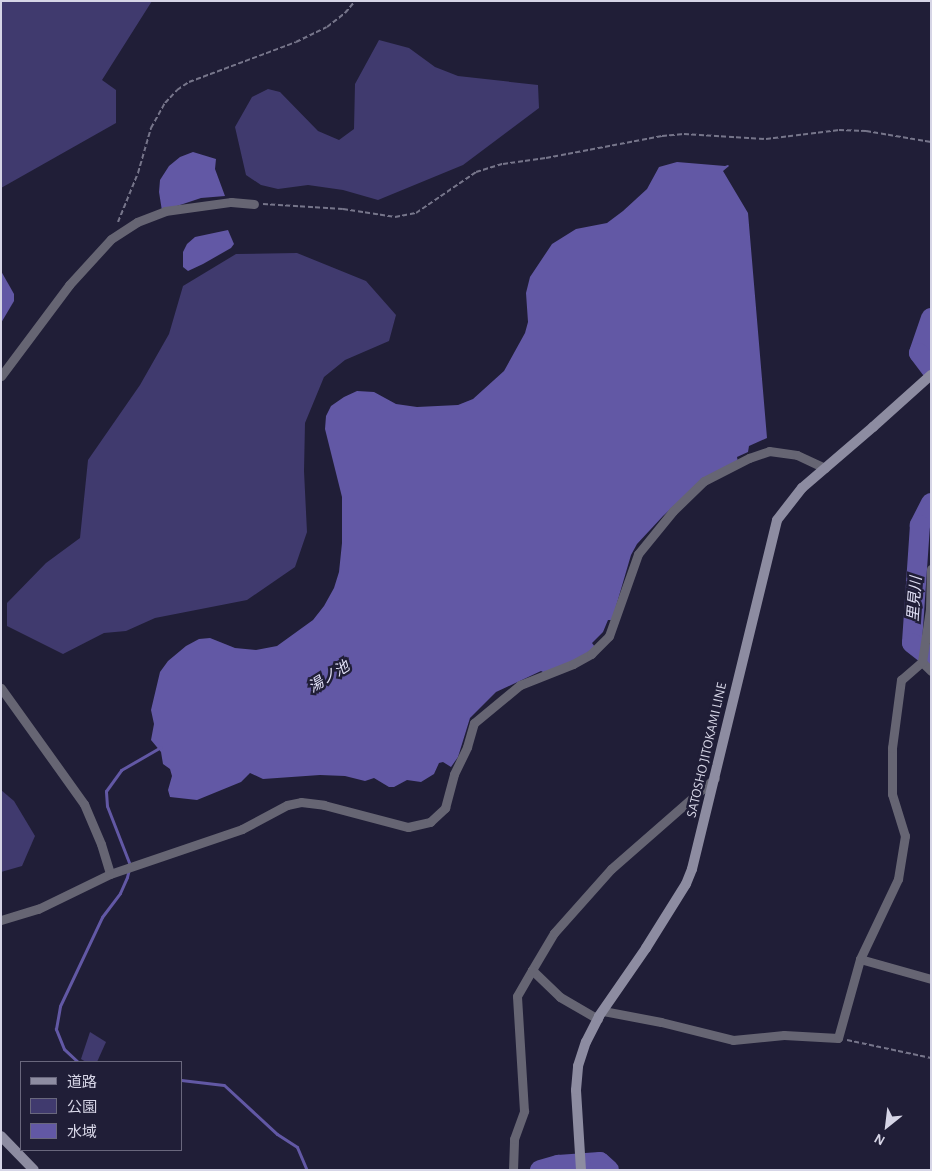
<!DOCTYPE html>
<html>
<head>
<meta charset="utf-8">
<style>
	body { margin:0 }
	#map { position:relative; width:932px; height:1171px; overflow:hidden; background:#201e37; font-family:"Alegreya Sans","Noto Sans JP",sans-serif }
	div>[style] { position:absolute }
	.green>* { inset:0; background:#403a6e }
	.water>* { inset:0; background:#6258a5 }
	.stream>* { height:3px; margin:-1.5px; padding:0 1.5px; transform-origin:1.5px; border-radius:1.5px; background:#6258a5 }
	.river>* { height:20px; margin:-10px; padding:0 10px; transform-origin:10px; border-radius:10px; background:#6258a5 }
	.path>* { height:2px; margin-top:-1px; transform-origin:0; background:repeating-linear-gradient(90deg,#76758a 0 5px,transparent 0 7.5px) }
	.minor>* { height:9px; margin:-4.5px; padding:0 4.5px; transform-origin:4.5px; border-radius:4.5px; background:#666573 }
	.secondary>* { height:10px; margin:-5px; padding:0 5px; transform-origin:5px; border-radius:5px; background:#8d8ca1 }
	span { translate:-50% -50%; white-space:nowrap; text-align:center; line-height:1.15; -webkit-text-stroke:5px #201e37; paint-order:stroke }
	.street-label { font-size:14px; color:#d6d5e6 }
	.water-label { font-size:15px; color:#e1e0f6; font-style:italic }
	.frame { position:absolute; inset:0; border:2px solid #d6d5e6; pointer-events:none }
	.legend { position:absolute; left:20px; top:1061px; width:162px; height:90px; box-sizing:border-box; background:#201e37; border:1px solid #69677d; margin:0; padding:6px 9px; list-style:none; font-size:15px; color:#d6d5e6 }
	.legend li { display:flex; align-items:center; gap:10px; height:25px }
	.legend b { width:25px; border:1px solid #69677d }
	.north { position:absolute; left:862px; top:1101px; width:50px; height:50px; -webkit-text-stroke:4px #201e37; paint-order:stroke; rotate:209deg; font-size:14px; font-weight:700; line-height:20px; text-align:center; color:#d6d5e6 }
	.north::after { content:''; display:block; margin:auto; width:18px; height:22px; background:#d6d5e6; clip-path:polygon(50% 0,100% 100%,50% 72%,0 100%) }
</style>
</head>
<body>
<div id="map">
	<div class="green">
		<i style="clip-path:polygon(1px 1px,152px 1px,102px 80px,116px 90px,116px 123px,1px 188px)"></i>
		<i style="clip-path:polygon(379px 40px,409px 48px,435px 67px,458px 76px,538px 85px,539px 108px,463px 165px,378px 200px,343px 190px,308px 185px,278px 189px,261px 185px,246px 175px,235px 127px,252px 97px,268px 89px,280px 92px,318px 131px,339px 140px,354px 129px,355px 84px)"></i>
		<i style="clip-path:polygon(297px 253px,366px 281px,396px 315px,389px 341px,345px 360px,324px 377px,305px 423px,304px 471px,307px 532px,295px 567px,247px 600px,155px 618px,126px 631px,104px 633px,63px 654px,7px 626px,7px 603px,46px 563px,80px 538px,88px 460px,140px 385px,169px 334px,183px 286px,236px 254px)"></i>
		<i style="clip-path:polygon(1px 790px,14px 801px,35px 836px,22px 866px,1px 872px)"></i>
		<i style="clip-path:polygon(90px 1032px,106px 1042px,97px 1062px,86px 1062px,81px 1059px)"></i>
	</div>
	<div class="water">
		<i style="clip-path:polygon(193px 152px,216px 159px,215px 169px,225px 196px,201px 198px,162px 211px,159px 192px,160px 180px,169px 166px,180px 157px)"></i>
		<i style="clip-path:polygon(677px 162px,725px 166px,728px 165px,729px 166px,723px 171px,748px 213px,767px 438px,749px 446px,748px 452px,737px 457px,738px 462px,696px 485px,663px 516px,637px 544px,631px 555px,612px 620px,608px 620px,603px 632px,592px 643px,595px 647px,586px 654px,547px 674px,541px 671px,496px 692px,470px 718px,458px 757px,451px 767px,443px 762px,439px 763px,434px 774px,421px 782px,407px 780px,394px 787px,389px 787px,374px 778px,365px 781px,345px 776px,320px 775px,263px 779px,250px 773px,241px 782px,197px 800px,170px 797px,168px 790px,172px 776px,170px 769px,163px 764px,161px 752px,151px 740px,154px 724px,151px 710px,160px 672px,168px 661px,186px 646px,199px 639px,210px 638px,235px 648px,256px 650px,277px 646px,313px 620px,324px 606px,334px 588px,339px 572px,342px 543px,342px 497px,325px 429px,326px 416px,331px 406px,344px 397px,357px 391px,374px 392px,396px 404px,417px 407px,458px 405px,473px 399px,504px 371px,525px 333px,528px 322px,526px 293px,530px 277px,552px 244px,576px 229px,607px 223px,623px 211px,647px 189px,659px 167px)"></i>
		<i style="clip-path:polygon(228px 230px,234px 244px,231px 248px,203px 264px,188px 271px,183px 267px,183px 252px,187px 244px,195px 237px)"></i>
		<i style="clip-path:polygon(1px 271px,14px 294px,14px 301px,1px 323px)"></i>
	</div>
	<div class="stream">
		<i style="left:78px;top:1062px;width:19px;rotate:-137deg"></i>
		<i style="left:64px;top:1049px;width:22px;rotate:-112deg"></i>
		<i style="left:56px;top:1029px;width:23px;rotate:-80deg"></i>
		<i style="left:60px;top:1006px;width:98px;rotate:-64.7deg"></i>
		<i style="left:102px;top:917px;width:30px;rotate:-53deg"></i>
		<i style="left:120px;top:893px;width:17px;rotate:-66deg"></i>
		<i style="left:127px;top:877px;width:12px;rotate:-76deg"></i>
		<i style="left:130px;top:865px;width:63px;rotate:-111.3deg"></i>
		<i style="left:107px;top:806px;width:15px;rotate:-94deg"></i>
		<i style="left:106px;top:791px;width:26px;rotate:-54deg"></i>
		<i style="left:121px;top:770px;width:46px;rotate:-29.9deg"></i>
		<i style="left:181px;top:1080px;width:43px;rotate:6.6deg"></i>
		<i style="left:224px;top:1085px;width:72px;rotate:42.8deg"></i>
		<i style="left:277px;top:1134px;width:24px;rotate:33deg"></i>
		<i style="left:297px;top:1147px;width:25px;rotate:67deg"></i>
	</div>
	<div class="river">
		<i style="left:931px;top:318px;width:37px;rotate:109deg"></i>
		<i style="left:919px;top:353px;width:20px;rotate:53deg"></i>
		<i style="left:931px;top:503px;width:25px;rotate:117deg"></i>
		<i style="left:920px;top:525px;width:118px;rotate:93.9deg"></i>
		<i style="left:912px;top:643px;width:24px;rotate:38deg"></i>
		<i style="left:540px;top:1170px;width:19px;rotate:-16deg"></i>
		<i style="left:558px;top:1165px;width:42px;rotate:-4.1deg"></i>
		<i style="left:600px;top:1162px;width:12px;rotate:42deg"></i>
	</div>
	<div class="path">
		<i style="left:263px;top:204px;width:80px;rotate:3.6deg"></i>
		<i style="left:343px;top:209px;width:53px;rotate:8.7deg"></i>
		<i style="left:395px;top:217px;width:21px;rotate:-11deg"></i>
		<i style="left:416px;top:213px;width:73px;rotate:-34.3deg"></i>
		<i style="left:476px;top:172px;width:28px;rotate:-17deg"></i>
		<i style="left:503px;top:164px;width:43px;rotate:-7.9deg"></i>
		<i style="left:546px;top:158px;width:118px;rotate:-10.7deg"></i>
		<i style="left:662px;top:136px;width:22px;rotate:-5deg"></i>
		<i style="left:684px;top:134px;width:82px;rotate:3.5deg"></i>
		<i style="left:766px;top:139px;width:74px;rotate:-7deg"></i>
		<i style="left:839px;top:130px;width:27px;rotate:2deg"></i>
		<i style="left:866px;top:131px;width:66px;rotate:9.6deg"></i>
		<i style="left:118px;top:222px;width:53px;rotate:-67.8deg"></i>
		<i style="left:138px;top:173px;width:47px;rotate:-73.9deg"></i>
		<i style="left:151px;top:128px;width:29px;rotate:-61deg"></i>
		<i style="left:165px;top:103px;width:18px;rotate:-47deg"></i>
		<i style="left:177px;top:90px;width:14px;rotate:-34deg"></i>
		<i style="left:189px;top:82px;width:114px;rotate:-20.5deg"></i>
		<i style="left:296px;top:42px;width:34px;rotate:-26deg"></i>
		<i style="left:327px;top:27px;width:23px;rotate:-38deg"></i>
		<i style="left:345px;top:13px;width:16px;rotate:-50deg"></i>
		<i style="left:847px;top:1040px;width:86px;rotate:12.1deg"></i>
	</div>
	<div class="minor">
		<i style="left:1px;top:376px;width:114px;rotate:-53.2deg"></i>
		<i style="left:69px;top:285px;width:62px;rotate:-47.6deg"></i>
		<i style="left:111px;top:239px;width:31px;rotate:-33deg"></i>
		<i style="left:137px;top:222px;width:30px;rotate:-21deg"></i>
		<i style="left:165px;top:211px;width:67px;rotate:-7.8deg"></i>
		<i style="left:231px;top:202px;width:23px;rotate:5deg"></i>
		<i style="left:922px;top:662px;width:13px;rotate:45deg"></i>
		<i style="left:1px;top:688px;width:143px;rotate:54.4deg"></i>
		<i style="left:84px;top:804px;width:43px;rotate:67deg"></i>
		<i style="left:101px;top:844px;width:31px;rotate:73deg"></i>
		<i style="left:1px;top:920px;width:39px;rotate:-17deg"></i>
		<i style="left:38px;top:909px;width:80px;rotate:-25.9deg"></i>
		<i style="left:110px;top:874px;width:139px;rotate:-18.8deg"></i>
		<i style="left:242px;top:829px;width:51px;rotate:-28.1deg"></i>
		<i style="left:287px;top:805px;width:14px;rotate:-12deg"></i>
		<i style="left:301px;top:802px;width:23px;rotate:7deg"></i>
		<i style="left:324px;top:805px;width:87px;rotate:14.7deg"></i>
		<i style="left:408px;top:827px;width:23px;rotate:-13deg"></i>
		<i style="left:430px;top:822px;width:21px;rotate:-43deg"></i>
		<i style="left:445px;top:808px;width:35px;rotate:-75deg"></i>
		<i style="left:454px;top:774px;width:30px;rotate:-64deg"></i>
		<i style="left:467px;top:747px;width:25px;rotate:-74deg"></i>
		<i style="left:474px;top:723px;width:60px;rotate:-39.6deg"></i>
		<i style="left:520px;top:685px;width:57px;rotate:-21.6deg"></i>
		<i style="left:573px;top:664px;width:21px;rotate:-29deg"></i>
		<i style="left:591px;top:654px;width:25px;rotate:-45deg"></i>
		<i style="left:609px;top:636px;width:87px;rotate:-70.5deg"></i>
		<i style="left:638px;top:554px;width:55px;rotate:-50.9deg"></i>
		<i style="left:673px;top:511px;width:43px;rotate:-44.1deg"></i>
		<i style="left:704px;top:481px;width:51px;rotate:-27.1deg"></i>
		<i style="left:749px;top:458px;width:21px;rotate:-19deg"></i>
		<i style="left:769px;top:451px;width:28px;rotate:8deg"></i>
		<i style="left:797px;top:455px;width:31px;rotate:25deg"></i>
		<i style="left:860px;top:959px;width:74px;rotate:15.7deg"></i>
		<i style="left:532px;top:970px;width:43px;rotate:-59.3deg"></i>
		<i style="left:554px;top:933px;width:86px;rotate:-48.3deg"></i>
		<i style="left:611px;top:869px;width:138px;rotate:-41.2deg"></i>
		<i style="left:603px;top:1011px;width:59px;rotate:10.7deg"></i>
		<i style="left:661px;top:1022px;width:74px;rotate:14deg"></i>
		<i style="left:733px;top:1040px;width:51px;rotate:-5.6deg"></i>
		<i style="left:784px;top:1035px;width:54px;rotate:3.2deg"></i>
		<i style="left:838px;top:1038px;width:82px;rotate:-74.4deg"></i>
		<i style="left:860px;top:959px;width:89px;rotate:-64.6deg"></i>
		<i style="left:898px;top:879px;width:44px;rotate:-80.8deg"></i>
		<i style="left:905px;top:836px;width:44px;rotate:-107.2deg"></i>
		<i style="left:892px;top:794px;width:46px;rotate:-90deg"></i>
		<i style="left:892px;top:748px;width:69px;rotate:-82.5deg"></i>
		<i style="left:901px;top:680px;width:28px;rotate:-41deg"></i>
		<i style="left:922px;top:662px;width:54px;rotate:-81.4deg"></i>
		<i style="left:930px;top:609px;width:40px;rotate:-88.6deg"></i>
		<i style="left:513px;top:1170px;width:31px;rotate:-88deg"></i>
		<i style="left:514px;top:1139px;width:30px;rotate:-70deg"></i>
		<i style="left:524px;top:1111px;width:115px;rotate:-93.5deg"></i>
		<i style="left:517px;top:996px;width:30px;rotate:-60deg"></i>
		<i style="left:532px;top:970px;width:39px;rotate:44deg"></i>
		<i style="left:560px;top:997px;width:44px;rotate:30.1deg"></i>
	</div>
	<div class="secondary">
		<i style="left:1px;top:1136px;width:47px;rotate:45.9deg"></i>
		<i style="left:581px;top:1170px;width:80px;rotate:-93.6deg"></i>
		<i style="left:576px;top:1090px;width:24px;rotate:-85deg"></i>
		<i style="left:578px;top:1066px;width:25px;rotate:-72deg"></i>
		<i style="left:586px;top:1042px;width:29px;rotate:-63deg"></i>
		<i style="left:599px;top:1016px;width:83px;rotate:-55.3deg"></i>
		<i style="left:646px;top:948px;width:75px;rotate:-58deg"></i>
		<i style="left:686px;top:884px;width:16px;rotate:-68deg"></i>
		<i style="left:692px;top:869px;width:359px;rotate:-76.3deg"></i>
		<i style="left:777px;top:520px;width:41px;rotate:-52deg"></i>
		<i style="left:802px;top:488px;width:94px;rotate:-40.7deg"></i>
		<i style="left:873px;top:427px;width:78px;rotate:-41.9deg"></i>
	</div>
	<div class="street-label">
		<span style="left:707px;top:750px;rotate:-77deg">SATOSHO JITOKAMI LINE</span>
	</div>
	<div class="water-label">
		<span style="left:915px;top:599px;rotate:-86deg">里見川</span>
		<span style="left:329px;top:677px;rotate:-32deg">湯ノ池</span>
	</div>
	<div class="frame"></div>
	<ul class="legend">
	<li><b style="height:6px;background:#8d8ca1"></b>道路</li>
	<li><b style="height:14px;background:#403a6e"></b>公園</li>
	<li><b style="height:14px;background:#6258a5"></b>水域</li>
	</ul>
	<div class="north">N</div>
</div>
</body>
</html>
